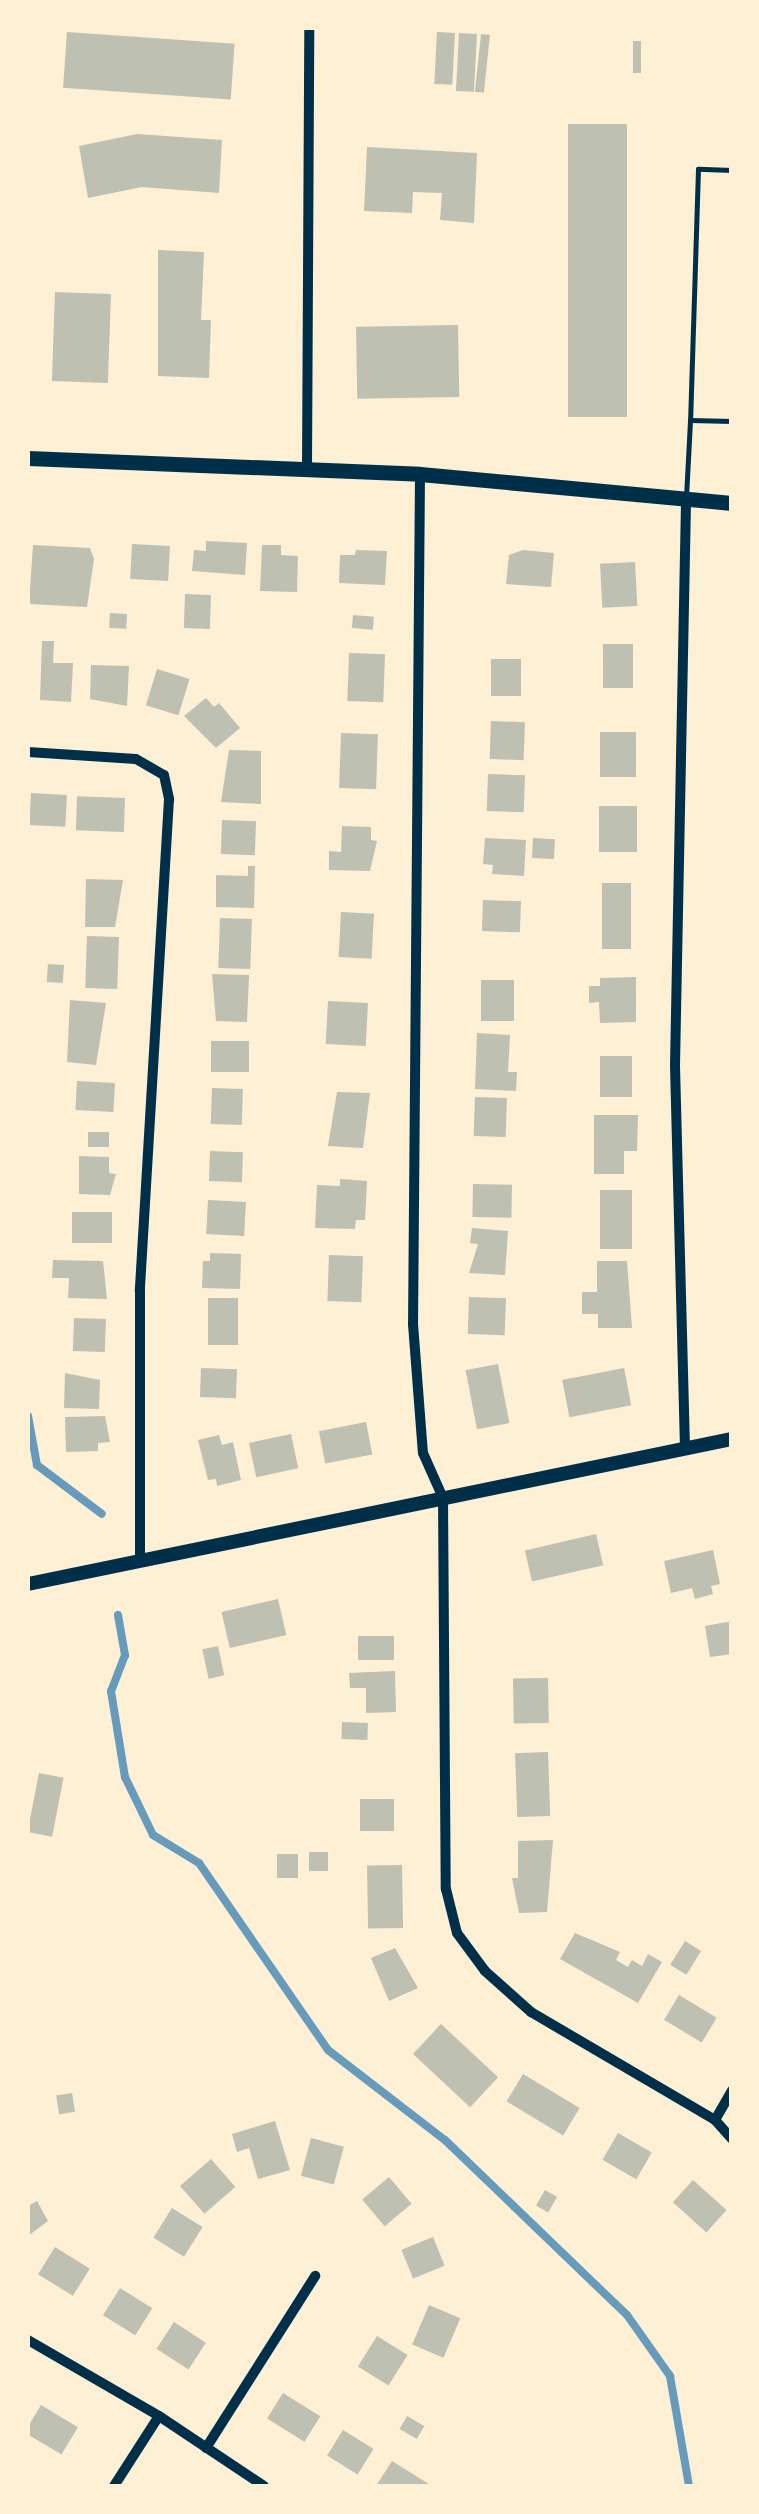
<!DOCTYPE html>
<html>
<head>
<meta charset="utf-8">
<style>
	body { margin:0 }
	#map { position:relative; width:759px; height:2514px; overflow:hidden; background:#fdf0d5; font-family:"Nunito Sans",sans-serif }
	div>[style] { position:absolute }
	.stream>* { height:8px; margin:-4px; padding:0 4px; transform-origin:4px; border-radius:4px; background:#669bbc }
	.building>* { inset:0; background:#bec0b2; transform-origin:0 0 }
	.service>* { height:5px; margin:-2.5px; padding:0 2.5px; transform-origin:2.5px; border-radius:2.5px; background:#003049 }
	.minor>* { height:10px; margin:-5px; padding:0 5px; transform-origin:5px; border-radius:5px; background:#003049 }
	.tertiary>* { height:14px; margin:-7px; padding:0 7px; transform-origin:7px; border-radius:7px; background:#003049 }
	.secondary>* { height:15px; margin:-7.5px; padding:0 7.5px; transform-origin:7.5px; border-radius:7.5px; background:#003049 }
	span { translate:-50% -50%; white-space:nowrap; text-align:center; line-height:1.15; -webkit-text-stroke:10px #fdf0d5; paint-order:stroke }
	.frame { position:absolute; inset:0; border:30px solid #fdf0d5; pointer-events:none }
</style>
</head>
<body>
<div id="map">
	<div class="stream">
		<i style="left:28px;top:1416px;width:50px;rotate:79.6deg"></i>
		<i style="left:37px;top:1465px;width:81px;rotate:37deg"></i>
		<i style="left:118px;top:1615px;width:41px;rotate:80.1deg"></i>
		<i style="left:125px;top:1655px;width:39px;rotate:111deg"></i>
		<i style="left:111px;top:1691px;width:87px;rotate:80.8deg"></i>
		<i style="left:125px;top:1777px;width:64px;rotate:64.2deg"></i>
		<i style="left:153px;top:1835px;width:54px;rotate:31.3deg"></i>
		<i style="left:199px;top:1863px;width:227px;rotate:55.4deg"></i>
		<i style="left:328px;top:2050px;width:148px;rotate:37.6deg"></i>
		<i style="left:445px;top:2140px;width:252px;rotate:43.9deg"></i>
		<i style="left:627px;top:2315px;width:75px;rotate:54.8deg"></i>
		<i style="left:670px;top:2376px;width:112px;rotate:80.2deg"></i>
	</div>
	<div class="building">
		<i style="left:67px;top:32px;width:168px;height:56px;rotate:4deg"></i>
		<i style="left:437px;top:32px;width:18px;height:52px;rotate:3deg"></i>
		<i style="left:459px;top:33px;width:18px;height:58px;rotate:3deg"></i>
		<i style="left:481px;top:34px;width:9px;height:58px;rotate:6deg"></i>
		<i style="left:633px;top:41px;width:8px;height:32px"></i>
		<i style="left:568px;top:124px;width:59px;height:293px"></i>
		<i style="clip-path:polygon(137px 134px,222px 140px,219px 193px,142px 187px,88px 198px,79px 146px)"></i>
		<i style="clip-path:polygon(367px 147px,477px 153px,474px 223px,440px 220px,442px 193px,413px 192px,412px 213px,364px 211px)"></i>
		<i style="clip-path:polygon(158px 250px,204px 252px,201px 320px,211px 320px,209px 378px,158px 376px)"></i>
		<i style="left:55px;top:292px;width:56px;height:89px;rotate:2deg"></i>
		<i style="left:458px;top:325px;width:72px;height:102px;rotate:89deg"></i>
		<i style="clip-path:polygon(206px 541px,247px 543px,245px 575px,192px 571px,194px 550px,206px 551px)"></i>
		<i style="left:132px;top:544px;width:38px;height:35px;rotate:3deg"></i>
		<i style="clip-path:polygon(33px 545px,90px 548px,94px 559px,87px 607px,29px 604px)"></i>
		<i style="clip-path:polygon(262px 545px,281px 545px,281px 555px,298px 556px,297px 592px,260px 591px)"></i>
		<i style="clip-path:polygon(356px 550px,387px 551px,385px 585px,339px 583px,340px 555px,355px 555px)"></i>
		<i style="clip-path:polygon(523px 550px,554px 553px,551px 587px,506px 584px,509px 555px)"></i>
		<i style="left:635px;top:562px;width:44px;height:35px;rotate:87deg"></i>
		<i style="left:185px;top:594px;width:26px;height:34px;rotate:2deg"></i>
		<i style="left:110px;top:613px;width:17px;height:15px;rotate:3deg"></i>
		<i style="left:353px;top:615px;width:21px;height:13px;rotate:5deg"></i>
		<i style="clip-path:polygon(42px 641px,54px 641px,53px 663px,73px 663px,71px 702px,40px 700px)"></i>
		<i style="left:603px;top:644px;width:30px;height:44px"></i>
		<i style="left:349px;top:653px;width:36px;height:48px;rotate:2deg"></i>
		<i style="left:491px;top:659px;width:30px;height:37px"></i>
		<i style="clip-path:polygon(91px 665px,129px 666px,127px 706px,90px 699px)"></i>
		<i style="left:157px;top:669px;width:34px;height:38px;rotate:17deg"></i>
		<i style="clip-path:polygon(206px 698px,214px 707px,219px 703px,240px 728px,216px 748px,184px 716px)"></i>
		<i style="left:491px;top:721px;width:34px;height:38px;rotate:2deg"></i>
		<i style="left:600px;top:732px;width:36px;height:45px"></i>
		<i style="left:341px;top:733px;width:37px;height:55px;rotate:2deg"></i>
		<i style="clip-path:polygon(229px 750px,261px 751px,261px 804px,221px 802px)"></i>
		<i style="left:488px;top:774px;width:37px;height:37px;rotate:2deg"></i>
		<i style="left:31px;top:793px;width:36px;height:32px;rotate:3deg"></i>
		<i style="left:125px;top:798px;width:34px;height:48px;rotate:92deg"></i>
		<i style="left:599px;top:806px;width:38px;height:46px"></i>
		<i style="left:222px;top:820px;width:34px;height:34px;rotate:2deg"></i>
		<i style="clip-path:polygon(342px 826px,371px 827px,371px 840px,377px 841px,370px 871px,329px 870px,329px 851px,341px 852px)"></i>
		<i style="clip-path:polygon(485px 838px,526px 840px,524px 876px,492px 874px,493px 865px,483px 864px)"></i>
		<i style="left:533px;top:838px;width:22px;height:20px;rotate:3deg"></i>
		<i style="clip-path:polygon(248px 866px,255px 866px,254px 908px,216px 907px,216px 875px,248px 876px)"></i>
		<i style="clip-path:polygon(86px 879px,123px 880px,115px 927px,85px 927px)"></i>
		<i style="left:631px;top:883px;width:66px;height:29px;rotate:90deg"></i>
		<i style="left:483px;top:900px;width:38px;height:31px;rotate:2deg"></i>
		<i style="left:341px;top:912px;width:33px;height:45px;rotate:3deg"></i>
		<i style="left:220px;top:918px;width:32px;height:50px;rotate:2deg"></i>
		<i style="left:87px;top:936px;width:32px;height:52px;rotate:2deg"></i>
		<i style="left:48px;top:964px;width:16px;height:18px;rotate:4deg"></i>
		<i style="clip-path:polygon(212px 974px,249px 975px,247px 1022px,216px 1021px)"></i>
		<i style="clip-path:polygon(636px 977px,636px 1022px,600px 1023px,599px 1002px,589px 1003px,589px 986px,600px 986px,600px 978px)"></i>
		<i style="left:481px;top:980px;width:33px;height:41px"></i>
		<i style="clip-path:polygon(70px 1000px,106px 1003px,96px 1065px,67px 1062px)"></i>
		<i style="left:328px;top:1001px;width:40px;height:43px;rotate:3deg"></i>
		<i style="clip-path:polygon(477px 1033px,510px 1035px,508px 1072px,517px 1072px,516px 1091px,475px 1089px)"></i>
		<i style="left:211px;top:1041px;width:38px;height:31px"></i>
		<i style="left:600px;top:1056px;width:32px;height:41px"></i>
		<i style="left:77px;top:1081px;width:38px;height:29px;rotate:3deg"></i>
		<i style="left:212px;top:1088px;width:31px;height:36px;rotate:2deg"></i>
		<i style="clip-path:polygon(337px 1092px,370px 1093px,363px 1148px,328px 1146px)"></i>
		<i style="left:475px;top:1097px;width:32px;height:39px;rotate:2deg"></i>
		<i style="clip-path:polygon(594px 1115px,638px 1115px,637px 1151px,624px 1151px,624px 1174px,594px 1174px)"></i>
		<i style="left:88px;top:1132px;width:21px;height:15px"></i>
		<i style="left:210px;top:1151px;width:33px;height:30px;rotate:2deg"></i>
		<i style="clip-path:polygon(79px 1156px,109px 1157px,109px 1173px,116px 1174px,110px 1195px,79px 1194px)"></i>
		<i style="clip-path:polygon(340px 1179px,367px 1181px,365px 1220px,356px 1220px,355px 1229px,315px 1228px,317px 1185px,340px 1186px)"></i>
		<i style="left:473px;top:1184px;width:39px;height:33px;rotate:1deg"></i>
		<i style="left:632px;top:1190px;width:59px;height:32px;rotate:90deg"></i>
		<i style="left:208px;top:1200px;width:38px;height:34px;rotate:3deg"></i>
		<i style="left:72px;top:1212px;width:40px;height:31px"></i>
		<i style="clip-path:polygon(472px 1228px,508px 1231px,505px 1275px,469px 1273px,478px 1244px,470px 1243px)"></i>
		<i style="clip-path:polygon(210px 1253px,241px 1254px,240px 1289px,202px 1288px,203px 1261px,210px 1261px)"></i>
		<i style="left:329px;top:1255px;width:34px;height:46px;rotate:2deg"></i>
		<i style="clip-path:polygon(53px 1260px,103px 1261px,107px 1299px,68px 1298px,69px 1278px,52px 1278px)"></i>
		<i style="clip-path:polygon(597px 1261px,627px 1261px,632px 1328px,598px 1328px,598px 1314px,582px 1314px,582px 1292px,597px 1292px)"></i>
		<i style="left:469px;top:1297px;width:37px;height:37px;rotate:2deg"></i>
		<i style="left:208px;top:1298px;width:30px;height:47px"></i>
		<i style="left:74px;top:1318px;width:32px;height:33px;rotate:2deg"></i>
		<i style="left:498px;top:1364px;width:60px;height:33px;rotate:79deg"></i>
		<i style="left:201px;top:1368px;width:36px;height:29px;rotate:2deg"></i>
		<i style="left:624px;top:1368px;width:38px;height:63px;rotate:79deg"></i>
		<i style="clip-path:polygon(65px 1373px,100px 1380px,99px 1409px,64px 1408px)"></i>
		<i style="clip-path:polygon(105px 1416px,110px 1442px,98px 1443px,98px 1451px,66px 1452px,65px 1417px)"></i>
		<i style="left:366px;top:1422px;width:33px;height:48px;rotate:79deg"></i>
		<i style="left:291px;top:1434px;width:35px;height:43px;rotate:78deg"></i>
		<i style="clip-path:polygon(219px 1435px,222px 1445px,233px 1442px,241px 1480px,217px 1486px,216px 1479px,208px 1480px,198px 1440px)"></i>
		<i style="left:596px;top:1534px;width:32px;height:73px;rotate:77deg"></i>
		<i style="clip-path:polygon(713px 1550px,720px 1584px,711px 1586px,713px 1594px,695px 1599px,692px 1588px,671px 1593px,664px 1561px)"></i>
		<i style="left:278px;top:1599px;width:37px;height:58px;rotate:77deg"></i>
		<i style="clip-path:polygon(732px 1621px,732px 1654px,710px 1657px,705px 1626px)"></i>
		<i style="left:394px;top:1636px;width:24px;height:36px;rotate:90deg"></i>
		<i style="left:218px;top:1646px;width:30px;height:16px;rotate:78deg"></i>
		<i style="clip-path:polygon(395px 1671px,396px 1712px,366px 1713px,366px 1688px,350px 1688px,349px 1673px)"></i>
		<i style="left:548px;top:1678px;width:45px;height:35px;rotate:89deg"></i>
		<i style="left:342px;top:1722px;width:26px;height:17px;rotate:2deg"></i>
		<i style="left:548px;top:1752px;width:64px;height:33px;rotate:88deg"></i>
		<i style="left:39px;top:1773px;width:25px;height:60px;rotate:11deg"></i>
		<i style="left:360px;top:1799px;width:34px;height:32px"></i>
		<i style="clip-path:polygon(553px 1840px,547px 1912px,519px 1913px,512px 1878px,518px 1878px,518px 1841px)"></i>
		<i style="left:328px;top:1852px;width:19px;height:19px;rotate:90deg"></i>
		<i style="left:277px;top:1854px;width:21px;height:24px"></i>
		<i style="left:402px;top:1865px;width:63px;height:35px;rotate:89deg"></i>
		<i style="clip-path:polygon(575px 1933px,620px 1952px,616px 1960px,628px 1967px,632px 1960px,642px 1966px,648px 1954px,662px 1962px,638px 2003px,560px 1959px)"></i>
		<i style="left:685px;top:1941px;width:19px;height:28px;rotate:32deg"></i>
		<i style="clip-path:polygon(395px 1948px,418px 1988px,389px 2001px,371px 1958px)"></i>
		<i style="left:679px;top:1995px;width:44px;height:29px;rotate:31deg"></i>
		<i style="left:441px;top:2024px;width:78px;height:41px;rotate:43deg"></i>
		<i style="left:523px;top:2074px;width:66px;height:32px;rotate:31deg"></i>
		<i style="left:72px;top:2093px;width:19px;height:16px;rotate:81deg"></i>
		<i style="clip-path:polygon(275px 2121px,290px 2170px,258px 2179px,249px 2148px,237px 2152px,232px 2134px)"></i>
		<i style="left:618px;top:2133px;width:39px;height:31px;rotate:30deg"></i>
		<i style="left:311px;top:2138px;width:34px;height:39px;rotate:15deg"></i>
		<i style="left:211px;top:2159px;width:37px;height:41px;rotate:49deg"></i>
		<i style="left:389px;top:2177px;width:35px;height:35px;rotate:50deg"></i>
		<i style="left:693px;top:2180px;width:45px;height:30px;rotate:42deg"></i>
		<i style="left:545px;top:2190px;width:14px;height:18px;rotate:30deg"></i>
		<i style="clip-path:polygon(37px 2201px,48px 2221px,28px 2236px,28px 2206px)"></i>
		<i style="left:172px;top:2208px;width:36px;height:35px;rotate:32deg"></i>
		<i style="left:433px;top:2237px;width:31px;height:34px;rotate:68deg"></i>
		<i style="left:55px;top:2247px;width:41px;height:32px;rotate:32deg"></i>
		<i style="left:120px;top:2288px;width:38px;height:32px;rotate:32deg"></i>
		<i style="left:429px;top:2305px;width:34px;height:43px;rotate:23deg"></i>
		<i style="left:174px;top:2322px;width:38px;height:32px;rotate:33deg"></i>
		<i style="left:377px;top:2336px;width:36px;height:36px;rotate:32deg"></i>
		<i style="left:283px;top:2393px;width:44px;height:30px;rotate:32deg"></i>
		<i style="left:41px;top:2405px;width:43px;height:32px;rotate:31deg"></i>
		<i style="left:407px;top:2416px;width:20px;height:15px;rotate:30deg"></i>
		<i style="left:343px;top:2430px;width:36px;height:30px;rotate:32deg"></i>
		<i style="clip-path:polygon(392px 2461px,432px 2486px,376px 2486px)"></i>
	</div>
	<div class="service">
		<i style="left:732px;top:170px;width:34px;rotate:-178deg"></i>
		<i style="left:698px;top:169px;width:251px;rotate:91.8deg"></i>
		<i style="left:690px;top:420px;width:42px;rotate:1.4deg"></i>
		<i style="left:686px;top:497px;width:77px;rotate:-87deg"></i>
	</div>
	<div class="minor">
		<i style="left:307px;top:467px;width:439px;rotate:-89.7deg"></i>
		<i style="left:420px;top:474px;width:850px;rotate:90.47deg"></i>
		<i style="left:413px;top:1324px;width:129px;rotate:85.6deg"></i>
		<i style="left:423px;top:1453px;width:49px;rotate:66deg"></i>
		<i style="left:443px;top:1498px;width:391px;rotate:89.6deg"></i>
		<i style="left:446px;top:1889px;width:45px;rotate:76deg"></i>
		<i style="left:457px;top:1933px;width:47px;rotate:53.6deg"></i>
		<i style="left:485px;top:1971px;width:62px;rotate:41.7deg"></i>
		<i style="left:531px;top:2012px;width:213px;rotate:30.4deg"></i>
		<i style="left:715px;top:2120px;width:25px;rotate:48deg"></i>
		<i style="left:28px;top:752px;width:108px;rotate:3.7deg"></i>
		<i style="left:136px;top:759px;width:32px;rotate:30deg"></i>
		<i style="left:164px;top:775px;width:25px;rotate:78deg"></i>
		<i style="left:169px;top:799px;width:493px;rotate:93.4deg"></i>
		<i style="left:140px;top:1291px;width:270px;rotate:90deg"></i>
		<i style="left:685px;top:1448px;width:383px;rotate:-91.5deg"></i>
		<i style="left:675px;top:1065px;width:565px;rotate:-88.88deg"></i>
		<i style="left:715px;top:2120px;width:34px;rotate:-60deg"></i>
		<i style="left:28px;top:2340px;width:151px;rotate:30.1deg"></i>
		<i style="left:159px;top:2416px;width:126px;rotate:33.7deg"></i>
		<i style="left:206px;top:2448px;width:204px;rotate:-57.6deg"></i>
		<i style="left:114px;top:2486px;width:83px;rotate:-57.3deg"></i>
	</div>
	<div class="tertiary">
		<i style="left:28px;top:1584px;width:719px;rotate:-11.64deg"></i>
	</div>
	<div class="secondary">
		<i style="left:28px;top:458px;width:392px;rotate:2.3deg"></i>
		<i style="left:420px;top:474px;width:313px;rotate:5.3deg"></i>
	</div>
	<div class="frame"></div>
</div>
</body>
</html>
